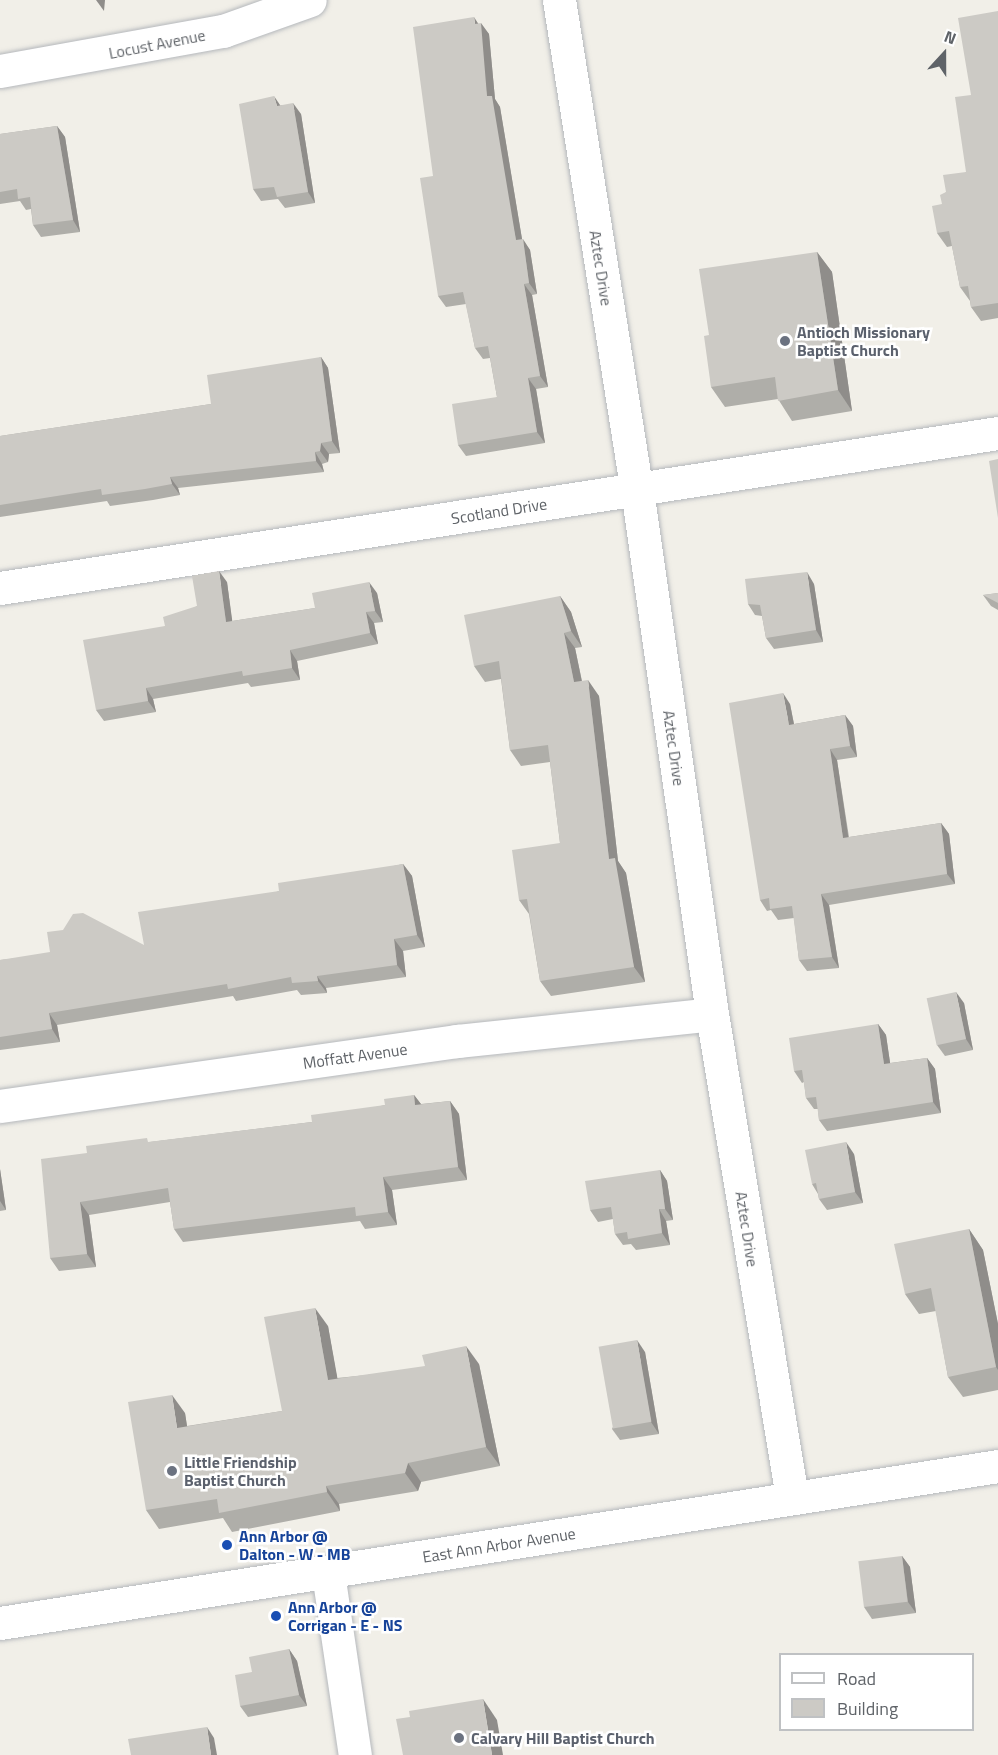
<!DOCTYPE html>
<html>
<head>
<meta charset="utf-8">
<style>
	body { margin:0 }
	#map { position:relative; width:998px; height:1755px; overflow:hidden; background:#f1efe8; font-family:"Titillium Web",sans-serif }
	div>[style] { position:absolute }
	.roads { filter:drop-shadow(0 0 2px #b5b8bc) drop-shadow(0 0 2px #b5b8bc) }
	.street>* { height:33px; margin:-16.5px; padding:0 16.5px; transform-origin:16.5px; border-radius:16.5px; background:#fff }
	.secondary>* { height:33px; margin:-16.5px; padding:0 16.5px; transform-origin:16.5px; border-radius:16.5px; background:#fff }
	.wall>* { inset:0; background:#afaea9 }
	.shaded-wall>* { inset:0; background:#8f8d8a }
	.building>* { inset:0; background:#cccac5; transform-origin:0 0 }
	.dots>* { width:16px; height:16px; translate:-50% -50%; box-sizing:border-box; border:3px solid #fff; border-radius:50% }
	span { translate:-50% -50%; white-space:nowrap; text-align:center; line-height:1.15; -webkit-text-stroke:5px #fff; paint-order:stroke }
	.street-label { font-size:16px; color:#5f6368 }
	.worship-label { font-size:16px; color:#5b616d; font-weight:700 }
	.left { translate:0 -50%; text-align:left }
	.transit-label { font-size:16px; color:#164399; font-weight:700 }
	.legend { position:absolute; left:779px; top:1653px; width:195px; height:78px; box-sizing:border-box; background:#fff; border:2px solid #bfc1c3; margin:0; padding:8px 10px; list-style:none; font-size:18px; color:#5f6368 }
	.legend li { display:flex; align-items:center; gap:12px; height:30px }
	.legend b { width:30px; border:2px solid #bfc1c3 }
	.north { position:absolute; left:914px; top:24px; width:60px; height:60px; -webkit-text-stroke:4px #fff; paint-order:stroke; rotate:21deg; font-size:16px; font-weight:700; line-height:24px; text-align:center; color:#5f6368 }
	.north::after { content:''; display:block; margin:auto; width:21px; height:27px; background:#5f6368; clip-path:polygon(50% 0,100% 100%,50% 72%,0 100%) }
</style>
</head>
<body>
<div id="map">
	<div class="roads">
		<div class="street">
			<i style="left:559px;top:0;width:496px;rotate:81deg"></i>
			<i style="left:637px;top:490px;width:529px;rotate:81.85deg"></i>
			<i style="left:712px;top:1014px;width:489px;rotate:80.6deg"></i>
			<i style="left:0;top:71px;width:227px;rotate:-10.2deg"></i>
			<i style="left:223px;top:31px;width:92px;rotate:-19.6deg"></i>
			<i style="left:0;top:588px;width:1010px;rotate:-8.83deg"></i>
			<i style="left:0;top:1106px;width:462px;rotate:-8.1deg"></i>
			<i style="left:457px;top:1041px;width:256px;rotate:-6deg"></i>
			<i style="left:328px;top:1573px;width:184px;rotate:81.6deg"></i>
		</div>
		<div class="secondary">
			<i style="left:0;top:1623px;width:1010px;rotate:-8.94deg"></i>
		</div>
	</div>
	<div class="wall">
		<i style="clip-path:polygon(998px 11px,998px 318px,981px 321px,971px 307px,970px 301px,960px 287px,952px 246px,947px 247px,937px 233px,942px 204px,946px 192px,966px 172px)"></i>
		<i style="clip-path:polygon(478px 24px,489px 34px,495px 99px,500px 107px,522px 239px,530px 250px,537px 294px,532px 295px,548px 387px,536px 389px,545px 443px,466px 456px,458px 445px,497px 397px,490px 358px,483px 359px,475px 348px,466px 304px,446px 307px,438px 296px)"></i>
		<i style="clip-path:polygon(281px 105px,301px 114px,315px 203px,285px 208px,278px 199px,261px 201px,253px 189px)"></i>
		<i style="clip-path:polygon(57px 126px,65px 137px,80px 232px,41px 237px,33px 225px,31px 209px,26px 210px,20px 201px,0 204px,0 134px)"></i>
		<i style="clip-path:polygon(817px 252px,832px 272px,852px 411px,792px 421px,778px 399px,725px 407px,711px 387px,709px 335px)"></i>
		<i style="clip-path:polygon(321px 357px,328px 368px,340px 453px,329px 454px,328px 462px,322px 464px,324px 472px,178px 488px,180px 495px,153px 500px,110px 506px,107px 501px,0 517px,0 436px,211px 404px)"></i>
		<i style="clip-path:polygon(227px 582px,232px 621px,315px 608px,377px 593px,383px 622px,374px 623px,378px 644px,297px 661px,300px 680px,251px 687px,248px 683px,153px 699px,156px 712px,104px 721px,96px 710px,165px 626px,197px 606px)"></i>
		<i style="clip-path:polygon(814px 584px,823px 642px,774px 649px,766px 638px,762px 616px,755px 615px,748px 604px)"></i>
		<i style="clip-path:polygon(998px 593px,998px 610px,991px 606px,983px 595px)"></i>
		<i style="clip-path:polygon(560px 596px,571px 612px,582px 647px,575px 648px,582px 681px,599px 696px,618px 861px,626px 873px,645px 982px,551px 996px,540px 981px,529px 914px,519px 900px,560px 843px,550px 762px,521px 766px,510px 750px,501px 679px,485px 682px,474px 666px)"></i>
		<i style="clip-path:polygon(790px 704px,794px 724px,845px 715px,853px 726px,857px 757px,837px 760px,849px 837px,941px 823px,949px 834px,955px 884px,829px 905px,839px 968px,807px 971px,799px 960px,794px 918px,778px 920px,771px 910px,767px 911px,760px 900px)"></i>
		<i style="clip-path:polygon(403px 864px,412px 876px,425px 947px,403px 951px,406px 977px,326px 988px,327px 993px,301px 995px,297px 990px,236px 1001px,233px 996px,57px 1025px,60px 1042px,0 1050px,0 960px,144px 945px,279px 891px)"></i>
		<i style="clip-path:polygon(964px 1003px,973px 1050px,945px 1056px,937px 1045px)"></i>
		<i style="clip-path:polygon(878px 1024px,886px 1035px,890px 1063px,927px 1058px,935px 1069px,941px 1113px,827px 1131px,819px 1120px,818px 1109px,814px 1109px,806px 1098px,804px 1082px,802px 1083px,794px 1071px)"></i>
		<i style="clip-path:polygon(414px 1095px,421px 1104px,450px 1101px,459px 1114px,467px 1180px,392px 1190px,397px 1225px,365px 1229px,360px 1221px,183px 1242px,174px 1229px,170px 1202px,89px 1215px,96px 1267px,59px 1271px,50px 1258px,87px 1153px,150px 1142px,312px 1122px,385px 1105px)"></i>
		<i style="clip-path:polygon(854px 1154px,863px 1203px,827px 1210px,819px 1199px,818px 1194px,812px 1184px)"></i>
		<i style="clip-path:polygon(0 1169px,6px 1210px,0 1211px)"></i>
		<i style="clip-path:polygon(660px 1170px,667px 1181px,673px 1220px,666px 1221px,670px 1245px,636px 1250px,631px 1244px,623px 1245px,615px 1234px,613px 1219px,598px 1222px,590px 1210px)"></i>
		<i style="clip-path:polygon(969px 1229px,983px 1250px,998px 1324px,998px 1390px,963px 1397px,948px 1377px,936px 1311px,919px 1314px,905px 1294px)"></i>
		<i style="clip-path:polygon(328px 1326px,337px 1378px,479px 1364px,500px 1466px,421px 1482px,418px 1491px,339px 1504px,340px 1511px,232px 1532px,223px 1518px,159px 1529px,146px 1510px,185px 1413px,187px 1426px,282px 1411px)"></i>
		<i style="clip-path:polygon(645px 1352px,659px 1434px,620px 1440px,612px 1429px)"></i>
		<i style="clip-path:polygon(902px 1556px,910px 1567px,916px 1613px,872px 1619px,864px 1607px)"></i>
		<i style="clip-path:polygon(289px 1649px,297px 1661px,307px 1706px,248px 1717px,240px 1706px,252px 1672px)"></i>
	</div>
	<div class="shaded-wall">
		<i style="clip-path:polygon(96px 0,105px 0,104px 11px)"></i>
		<i style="clip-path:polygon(474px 17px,481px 28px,481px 23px,489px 34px,495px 99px,500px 107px,524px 251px,516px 240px,487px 96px)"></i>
		<i style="clip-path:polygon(274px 96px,282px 108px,277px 106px)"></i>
		<i style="clip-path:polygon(293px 103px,301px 114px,315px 203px,308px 192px)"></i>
		<i style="clip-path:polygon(57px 126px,65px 137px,80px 232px,73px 220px)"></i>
		<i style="clip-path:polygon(523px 239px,530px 250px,537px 294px,529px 283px)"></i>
		<i style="clip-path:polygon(817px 252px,832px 272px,852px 411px,838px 390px)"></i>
		<i style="clip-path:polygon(524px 284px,532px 295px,548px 387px,540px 376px)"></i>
		<i style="clip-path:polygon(321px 357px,328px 368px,340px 453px,332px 441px)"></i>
		<i style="clip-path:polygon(528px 378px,536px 389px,545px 443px,537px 432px)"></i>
		<i style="clip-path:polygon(321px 443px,329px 454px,328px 462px,320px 451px)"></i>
		<i style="clip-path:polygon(315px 452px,322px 464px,324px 472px,316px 461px)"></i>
		<i style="clip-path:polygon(170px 477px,178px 488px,180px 495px,172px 484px)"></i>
		<i style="clip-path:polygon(219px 571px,227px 582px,234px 634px,226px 622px)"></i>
		<i style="clip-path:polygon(807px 572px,814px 584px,823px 642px,816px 630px)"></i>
		<i style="clip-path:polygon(369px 582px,377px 593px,383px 622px,375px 611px)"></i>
		<i style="clip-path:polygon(560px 596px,571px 612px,582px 647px,571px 631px)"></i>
		<i style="clip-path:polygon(366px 612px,374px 623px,378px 644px,370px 633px)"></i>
		<i style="clip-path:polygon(564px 633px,575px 648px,585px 697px,574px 682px)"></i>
		<i style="clip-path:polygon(290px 650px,297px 661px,300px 680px,292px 668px)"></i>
		<i style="clip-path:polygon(588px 680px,599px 696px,618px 861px,626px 873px,645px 982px,634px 967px,609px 859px)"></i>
		<i style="clip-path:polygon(146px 688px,153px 699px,156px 712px,148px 701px)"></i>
		<i style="clip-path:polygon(783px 693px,790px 704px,796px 735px,789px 725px)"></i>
		<i style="clip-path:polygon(845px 715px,853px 726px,857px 757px,850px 746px)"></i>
		<i style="clip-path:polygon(830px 749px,837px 760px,850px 849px,843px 838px)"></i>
		<i style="clip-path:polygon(941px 823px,949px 834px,955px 884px,947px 874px)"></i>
		<i style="clip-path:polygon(403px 864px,412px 876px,425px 947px,417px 935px)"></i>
		<i style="clip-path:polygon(821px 894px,829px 905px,839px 968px,832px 957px)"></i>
		<i style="clip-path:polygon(394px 939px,403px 951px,406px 977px,397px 965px)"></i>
		<i style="clip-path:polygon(317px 976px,326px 988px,327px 993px,318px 981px)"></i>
		<i style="clip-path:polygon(956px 992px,964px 1003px,973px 1050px,966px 1039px)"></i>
		<i style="clip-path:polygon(49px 1013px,57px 1025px,60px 1042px,52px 1029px)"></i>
		<i style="clip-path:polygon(878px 1024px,886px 1035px,892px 1076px,884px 1064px)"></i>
		<i style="clip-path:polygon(927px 1058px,935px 1069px,941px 1113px,933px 1102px)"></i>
		<i style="clip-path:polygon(414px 1095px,424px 1108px,415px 1105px)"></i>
		<i style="clip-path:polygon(450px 1101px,459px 1114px,467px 1180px,458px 1167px)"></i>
		<i style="clip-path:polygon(846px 1142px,854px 1154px,863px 1203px,855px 1192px)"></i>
		<i style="clip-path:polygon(0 1169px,6px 1210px,0 1201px)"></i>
		<i style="clip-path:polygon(660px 1170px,667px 1181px,673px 1220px,665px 1209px)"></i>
		<i style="clip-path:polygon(383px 1177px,392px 1190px,397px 1225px,388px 1212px)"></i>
		<i style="clip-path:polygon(80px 1202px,89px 1215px,96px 1267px,87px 1254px)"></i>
		<i style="clip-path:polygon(659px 1209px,666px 1221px,670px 1245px,662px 1233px)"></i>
		<i style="clip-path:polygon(969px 1229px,983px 1250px,998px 1324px,998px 1370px,996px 1367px)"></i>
		<i style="clip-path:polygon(315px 1308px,328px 1326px,341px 1398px,328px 1380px)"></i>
		<i style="clip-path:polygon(637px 1340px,645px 1352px,659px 1434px,651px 1422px)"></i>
		<i style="clip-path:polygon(466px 1346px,479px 1364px,500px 1466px,486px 1447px)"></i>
		<i style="clip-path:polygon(172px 1395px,185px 1413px,190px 1446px,177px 1428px)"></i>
		<i style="clip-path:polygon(408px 1463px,421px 1482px,418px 1491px,405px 1473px)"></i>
		<i style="clip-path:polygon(326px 1486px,339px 1504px,340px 1511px,327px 1492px)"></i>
		<i style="clip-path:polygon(902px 1556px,910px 1567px,916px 1613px,908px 1602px)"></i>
		<i style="clip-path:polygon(289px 1649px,297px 1661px,307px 1706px,299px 1695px)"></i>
		<i style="clip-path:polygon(483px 1699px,497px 1720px,503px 1755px,492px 1755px)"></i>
		<i style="clip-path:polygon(207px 1727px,214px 1738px,217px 1755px,211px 1755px)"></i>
	</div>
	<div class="building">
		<i style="clip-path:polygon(998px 11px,998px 303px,971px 307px,968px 286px,960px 287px,949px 231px,937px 233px,932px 206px,942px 204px,940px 195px,946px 192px,943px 175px,966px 172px,955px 97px,971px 95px,958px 18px)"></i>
		<i style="clip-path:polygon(474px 17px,475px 24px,481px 23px,487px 96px,492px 96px,516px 240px,523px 239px,529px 283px,524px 284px,540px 376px,528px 378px,537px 432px,458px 445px,452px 404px,497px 397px,488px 346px,475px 348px,463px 292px,438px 296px,420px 178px,433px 176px,413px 27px)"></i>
		<i style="clip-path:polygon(274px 96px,277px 106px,293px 103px,308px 192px,277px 197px,274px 187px,253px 189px,239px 104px)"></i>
		<i style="clip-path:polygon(57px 126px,73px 220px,33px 225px,30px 197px,18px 199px,17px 189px,0 192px,0 134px)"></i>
		<i style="clip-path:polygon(817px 252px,838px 390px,778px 401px,775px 377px,711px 387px,704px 336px,709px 335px,699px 269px)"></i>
		<i style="clip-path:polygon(321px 357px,332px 441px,321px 443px,320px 451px,315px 452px,316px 461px,170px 477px,172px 484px,145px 489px,102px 495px,101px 489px,0 505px,0 436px,211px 404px,207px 375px)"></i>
		<i style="clip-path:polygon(998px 459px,998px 518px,989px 461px)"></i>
		<i style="clip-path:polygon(219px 571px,226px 622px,315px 608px,312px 593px,369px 582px,375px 611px,366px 612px,370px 633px,290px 650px,292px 668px,243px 676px,242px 671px,146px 688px,148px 701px,96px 710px,83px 640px,165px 626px,163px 617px,197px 606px,192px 576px)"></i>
		<i style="clip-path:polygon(807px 572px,816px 630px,766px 638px,760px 605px,748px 604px,745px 579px)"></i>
		<i style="clip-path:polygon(998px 593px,998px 603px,983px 595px)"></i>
		<i style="clip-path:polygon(560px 596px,571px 631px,564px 633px,574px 682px,588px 680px,609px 859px,615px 858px,634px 967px,540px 981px,527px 899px,519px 900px,512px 850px,560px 843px,548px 745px,510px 750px,499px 661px,474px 666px,464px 615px)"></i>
		<i style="clip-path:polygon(783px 693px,789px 725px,845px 715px,850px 746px,830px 749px,843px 838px,941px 823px,947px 874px,821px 894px,832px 957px,799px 960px,792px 906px,770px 909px,769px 898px,760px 900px,729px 703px)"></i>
		<i style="clip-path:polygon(403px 864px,417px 935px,394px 939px,397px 965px,317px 976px,318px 981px,292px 983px,291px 977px,228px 989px,227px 984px,49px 1013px,52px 1029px,0 1037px,0 960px,50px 952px,47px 932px,63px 930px,73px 914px,83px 913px,144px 945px,138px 912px,279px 891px,278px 883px)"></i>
		<i style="left:956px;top:992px;width:48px;height:30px;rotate:78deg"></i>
		<i style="clip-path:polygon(878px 1024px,884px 1064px,927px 1058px,933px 1102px,819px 1120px,816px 1097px,806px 1098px,802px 1070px,794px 1071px,789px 1038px)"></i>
		<i style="clip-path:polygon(414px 1095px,415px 1105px,450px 1101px,458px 1167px,383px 1177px,388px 1212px,356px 1216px,355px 1207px,174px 1229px,168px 1188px,80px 1202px,87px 1254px,50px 1258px,41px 1159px,87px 1153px,86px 1146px,147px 1138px,148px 1142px,312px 1122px,311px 1115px,385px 1105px,384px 1099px)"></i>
		<i style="clip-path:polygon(846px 1142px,855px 1192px,819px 1199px,816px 1183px,812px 1184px,805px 1150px)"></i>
		<i style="clip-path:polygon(660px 1170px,665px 1209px,659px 1209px,662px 1233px,628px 1239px,627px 1232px,615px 1234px,611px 1207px,590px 1210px,585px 1181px)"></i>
		<i style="clip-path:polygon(969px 1229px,996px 1367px,948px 1377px,931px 1288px,905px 1294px,894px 1244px)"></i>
		<i style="clip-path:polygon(315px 1308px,328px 1380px,425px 1366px,422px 1355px,466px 1346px,486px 1447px,408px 1463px,405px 1473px,326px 1486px,327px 1492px,219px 1513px,217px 1499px,146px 1510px,128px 1402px,172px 1395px,177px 1428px,282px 1411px,264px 1317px)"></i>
		<i style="left:637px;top:1340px;width:83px;height:39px;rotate:80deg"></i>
		<i style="left:902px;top:1556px;width:46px;height:44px;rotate:83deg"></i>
		<i style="clip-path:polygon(289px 1649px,299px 1695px,240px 1706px,235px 1675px,252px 1672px,249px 1657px)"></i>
		<i style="clip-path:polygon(483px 1699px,492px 1755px,403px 1755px,396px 1719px,410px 1717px,409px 1711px)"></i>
		<i style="clip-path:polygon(207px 1727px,211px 1755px,131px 1755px,128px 1739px)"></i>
	</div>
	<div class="dots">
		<i style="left:785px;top:341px;background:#6b7280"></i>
		<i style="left:172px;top:1471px;background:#6b7280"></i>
		<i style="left:227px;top:1545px;background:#1a4fb4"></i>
		<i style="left:276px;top:1616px;background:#1a4fb4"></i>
		<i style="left:459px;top:1738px;background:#6b7280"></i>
	</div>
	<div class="street-label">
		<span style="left:157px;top:44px;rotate:-11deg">Locust Avenue</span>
		<span style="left:601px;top:268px;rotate:81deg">Aztec Drive</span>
		<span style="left:499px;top:511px;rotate:-9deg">Scotland Drive</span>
		<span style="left:674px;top:748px;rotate:82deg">Aztec Drive</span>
		<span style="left:355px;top:1056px;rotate:-8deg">Moffatt Avenue</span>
		<span style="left:747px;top:1229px;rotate:81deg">Aztec Drive</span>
		<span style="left:499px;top:1545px;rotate:-9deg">East Ann Arbor Avenue</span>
	</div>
	<div class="worship-label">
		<span class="left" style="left:797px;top:341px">Antioch Missionary<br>Baptist Church</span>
		<span class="left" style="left:184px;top:1471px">Little Friendship<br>Baptist Church</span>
		<span class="left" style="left:471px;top:1738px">Calvary Hill Baptist Church</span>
	</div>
	<div class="transit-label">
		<span class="left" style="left:239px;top:1545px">Ann Arbor @<br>Dalton - W - MB</span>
		<span class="left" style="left:288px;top:1616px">Ann Arbor @<br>Corrigan - E - NS</span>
	</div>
	<ul class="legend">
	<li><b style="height:8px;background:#fff"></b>Road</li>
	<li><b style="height:16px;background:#cccac5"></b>Building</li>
	</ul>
	<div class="north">N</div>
</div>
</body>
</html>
